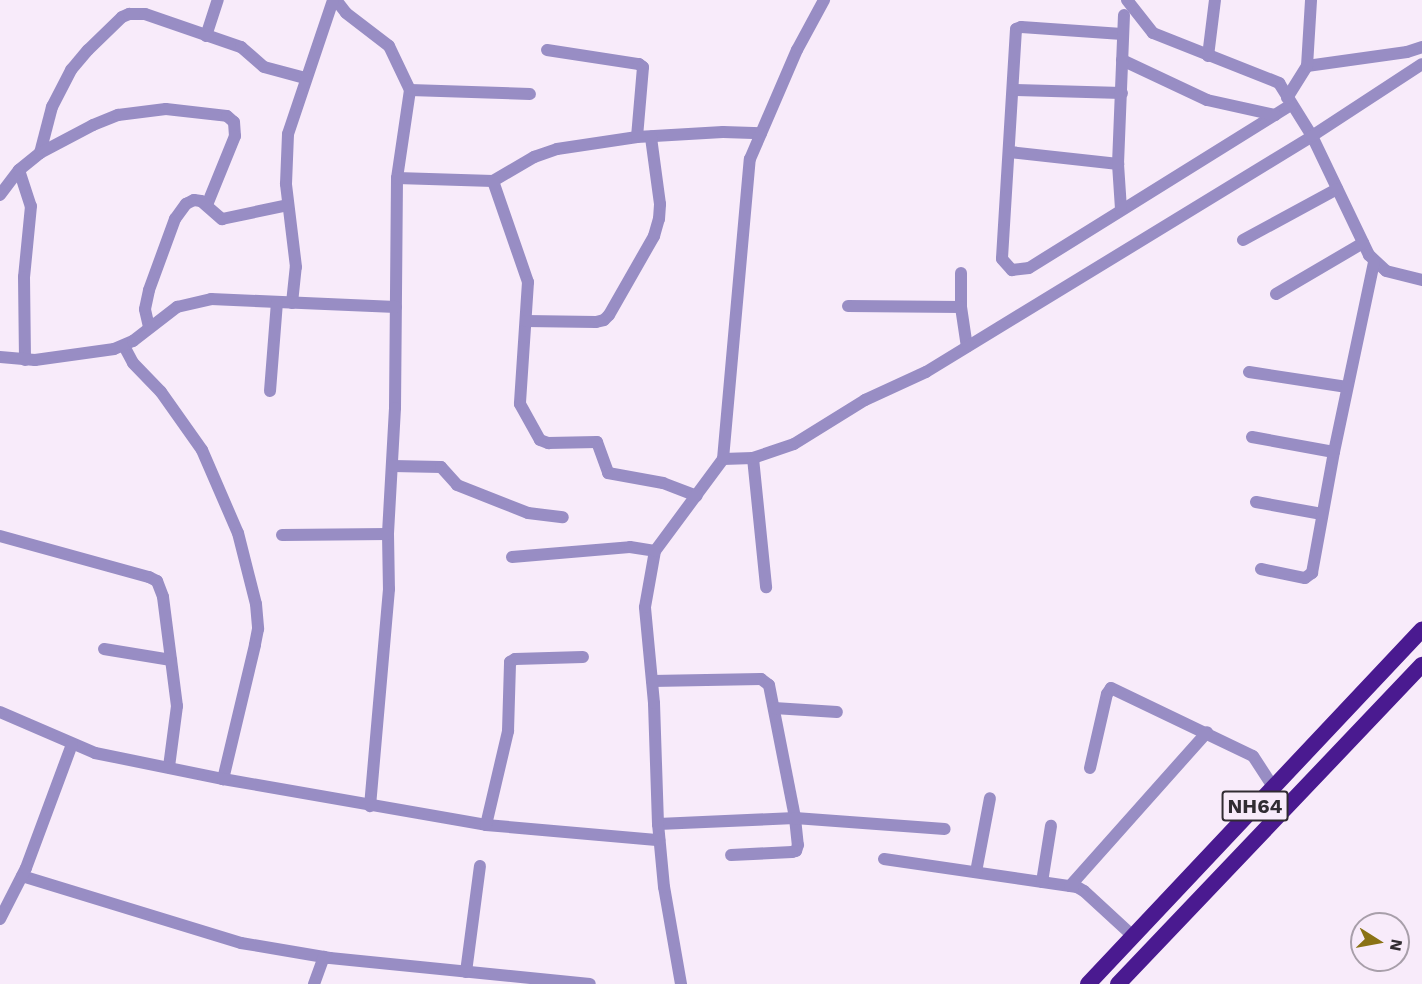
<!DOCTYPE html>
<html>
<head>
<meta charset="utf-8">
<style>
	body { margin:0 }
	#map { position:relative; width:1422px; height:984px; overflow:hidden; background:#f8ebfa; font-family:"Work Sans",sans-serif }
	div>[style] { position:absolute }
	.minor>* { height:12px; margin:-6px; padding:0 6px; transform-origin:6px; border-radius:6px; background:#988dc4 }
	.tertiary>* { height:12px; margin:-6px; padding:0 6px; transform-origin:6px; border-radius:6px; background:#988dc4 }
	.trunk>* { height:16px; margin:-8px; padding:0 8px; transform-origin:8px; border-radius:8px; background:#4a1a90 }
	span { translate:-50% -50%; white-space:nowrap; text-align:center; line-height:1.15; -webkit-text-stroke:4.5px #f8ebfa; paint-order:stroke }
	.shield-label span { padding:2px 4px; background:#f8ebfa; border:2px solid; border-radius:4px; -webkit-text-stroke-width:0 }
	.shield-label { font-size:20px; color:#312c32; font-weight:700 }
	.north { position:absolute; left:1350px; top:912px; width:60px; height:60px; box-sizing:border-box; background:#f8ebfa; border:2px solid #a89faa; border-radius:50%; rotate:101deg; font-size:16px; font-weight:700; line-height:24px; text-align:center; color:#312c32 }
	.north::after { content:''; display:block; margin:auto; width:21px; height:27px; background:#8a7215; clip-path:polygon(50% 0,100% 100%,50% 72%,0 100%) }
</style>
</head>
<body>
<div id="map">
	<div class="minor">
		<i style="left:336px;top:0;width:16px;rotate:52deg"></i>
		<i style="left:346px;top:13px;width:54px;rotate:37.5deg"></i>
		<i style="left:389px;top:46px;width:49px;rotate:64.5deg"></i>
		<i style="left:410px;top:90px;width:89px;rotate:98.4deg"></i>
		<i style="left:397px;top:178px;width:230px;rotate:90.5deg"></i>
		<i style="left:395px;top:408px;width:126px;rotate:93.2deg"></i>
		<i style="left:388px;top:534px;width:55px;rotate:89deg"></i>
		<i style="left:389px;top:589px;width:218px;rotate:95deg"></i>
		<i style="left:1127px;top:0;width:42px;rotate:51.8deg"></i>
		<i style="left:1153px;top:33px;width:136px;rotate:21.6deg"></i>
		<i style="left:1279px;top:83px;width:62px;rotate:58.1deg"></i>
		<i style="left:1312px;top:136px;width:132px;rotate:64.4deg"></i>
		<i style="left:1369px;top:255px;width:23px;rotate:43deg"></i>
		<i style="left:1386px;top:271px;width:37px;rotate:14deg"></i>
		<i style="left:1122px;top:34px;width:101px;rotate:-176deg"></i>
		<i style="left:1021px;top:27px;width:5px;rotate:158deg"></i>
		<i style="left:1016px;top:29px;width:230px;rotate:93.5deg"></i>
		<i style="left:1002px;top:259px;width:15px;rotate:48deg"></i>
		<i style="left:1012px;top:270px;width:17px;rotate:-7deg"></i>
		<i style="left:1029px;top:268px;width:309px;rotate:-31.9deg"></i>
		<i style="left:206px;top:36px;width:38px;rotate:-72deg"></i>
		<i style="left:547px;top:50px;width:93px;rotate:8.7deg"></i>
		<i style="left:639px;top:64px;width:5px;rotate:37deg"></i>
		<i style="left:643px;top:67px;width:70px;rotate:94.9deg"></i>
		<i style="left:1208px;top:56px;width:56px;rotate:-82.9deg"></i>
		<i style="left:1122px;top:60px;width:94px;rotate:25.2deg"></i>
		<i style="left:1207px;top:100px;width:70px;rotate:12.4deg"></i>
		<i style="left:1307px;top:66px;width:101px;rotate:-8deg"></i>
		<i style="left:1407px;top:52px;width:16px;rotate:-18deg"></i>
		<i style="left:410px;top:90px;width:120px;rotate:1.9deg"></i>
		<i style="left:1013px;top:90px;width:109px;rotate:1.6deg"></i>
		<i style="left:1287px;top:98px;width:38px;rotate:-58deg"></i>
		<i style="left:1307px;top:66px;width:66px;rotate:-86.5deg"></i>
		<i style="left:1010px;top:152px;width:109px;rotate:6.3deg"></i>
		<i style="left:40px;top:153px;width:48px;rotate:-75.4deg"></i>
		<i style="left:52px;top:107px;width:42px;rotate:-62.8deg"></i>
		<i style="left:71px;top:70px;width:26px;rotate:-50deg"></i>
		<i style="left:88px;top:50px;width:47px;rotate:-44.1deg"></i>
		<i style="left:122px;top:17px;width:8px;rotate:-23deg"></i>
		<i style="left:129px;top:14px;width:16px"></i>
		<i style="left:145px;top:14px;width:102px;rotate:19deg"></i>
		<i style="left:241px;top:47px;width:30px;rotate:41deg"></i>
		<i style="left:264px;top:67px;width:42px;rotate:15deg"></i>
		<i style="left:19px;top:170px;width:38px;rotate:72deg"></i>
		<i style="left:31px;top:206px;width:71px;rotate:95.6deg"></i>
		<i style="left:24px;top:277px;width:83px;rotate:89.3deg"></i>
		<i style="left:397px;top:178px;width:96px;rotate:1.8deg"></i>
		<i style="left:493px;top:181px;width:48px;rotate:-30.3deg"></i>
		<i style="left:534px;top:157px;width:24px;rotate:-19deg"></i>
		<i style="left:557px;top:149px;width:81px;rotate:-8.5deg"></i>
		<i style="left:637px;top:137px;width:86px;rotate:-3.3deg"></i>
		<i style="left:723px;top:132px;width:38px;rotate:2deg"></i>
		<i style="left:493px;top:181px;width:107px;rotate:70.9deg"></i>
		<i style="left:528px;top:282px;width:122px;rotate:93.8deg"></i>
		<i style="left:520px;top:404px;width:41px;rotate:60.9deg"></i>
		<i style="left:540px;top:440px;width:9px;rotate:21deg"></i>
		<i style="left:548px;top:443px;width:49px;rotate:-1.2deg"></i>
		<i style="left:597px;top:442px;width:33px;rotate:70deg"></i>
		<i style="left:608px;top:473px;width:56px;rotate:10.3deg"></i>
		<i style="left:663px;top:483px;width:36px;rotate:21deg"></i>
		<i style="left:0;top:195px;width:31px;rotate:-53deg"></i>
		<i style="left:19px;top:170px;width:27px;rotate:-39deg"></i>
		<i style="left:40px;top:153px;width:60px;rotate:-27.8deg"></i>
		<i style="left:93px;top:125px;width:27px;rotate:-22deg"></i>
		<i style="left:118px;top:115px;width:48px;rotate:-7.1deg"></i>
		<i style="left:166px;top:109px;width:61px;rotate:6.5deg"></i>
		<i style="left:227px;top:116px;width:9px;rotate:41deg"></i>
		<i style="left:234px;top:122px;width:14px;rotate:86deg"></i>
		<i style="left:235px;top:136px;width:74px;rotate:112.1deg"></i>
		<i style="left:1121px;top:209px;width:45px;rotate:-93.8deg"></i>
		<i style="left:1118px;top:164px;width:149px;rotate:-87.7deg"></i>
		<i style="left:1243px;top:240px;width:107px;rotate:-28.5deg"></i>
		<i style="left:961px;top:273px;width:34px;rotate:90deg"></i>
		<i style="left:961px;top:307px;width:40px;rotate:81.5deg"></i>
		<i style="left:1276px;top:294px;width:101px;rotate:-30.4deg"></i>
		<i style="left:292px;top:303px;width:36px;rotate:-84deg"></i>
		<i style="left:296px;top:267px;width:84px;rotate:-96.9deg"></i>
		<i style="left:286px;top:184px;width:50px;rotate:-87.7deg"></i>
		<i style="left:288px;top:134px;width:141px;rotate:-71.4deg"></i>
		<i style="left:848px;top:306px;width:113px;rotate:0.5deg"></i>
		<i style="left:526px;top:321px;width:70px;rotate:0.8deg"></i>
		<i style="left:596px;top:322px;width:8px;rotate:-14deg"></i>
		<i style="left:604px;top:320px;width:7px;rotate:-45deg"></i>
		<i style="left:609px;top:315px;width:91px;rotate:-60.3deg"></i>
		<i style="left:654px;top:236px;width:18px;rotate:-74deg"></i>
		<i style="left:659px;top:219px;width:15px;rotate:-86deg"></i>
		<i style="left:660px;top:204px;width:68px;rotate:-97.7deg"></i>
		<i style="left:149px;top:327px;width:18px;rotate:-103deg"></i>
		<i style="left:145px;top:309px;width:19px;rotate:-78deg"></i>
		<i style="left:149px;top:290px;width:76px;rotate:-69.9deg"></i>
		<i style="left:175px;top:219px;width:19px;rotate:-54deg"></i>
		<i style="left:186px;top:204px;width:9px;rotate:-27deg"></i>
		<i style="left:194px;top:200px;width:7px;rotate:8deg"></i>
		<i style="left:201px;top:201px;width:28px;rotate:41deg"></i>
		<i style="left:222px;top:219px;width:67px;rotate:-12deg"></i>
		<i style="left:124px;top:346px;width:19px;rotate:62deg"></i>
		<i style="left:133px;top:363px;width:40px;rotate:46deg"></i>
		<i style="left:161px;top:392px;width:71px;rotate:54.7deg"></i>
		<i style="left:202px;top:450px;width:90px;rotate:66.6deg"></i>
		<i style="left:238px;top:533px;width:73px;rotate:75.8deg"></i>
		<i style="left:256px;top:604px;width:25px;rotate:85deg"></i>
		<i style="left:258px;top:629px;width:16px;rotate:101deg"></i>
		<i style="left:255px;top:645px;width:138px;rotate:103.4deg"></i>
		<i style="left:0;top:357px;width:35px;rotate:5deg"></i>
		<i style="left:35px;top:360px;width:80px;rotate:-7.9deg"></i>
		<i style="left:114px;top:349px;width:21px;rotate:-23deg"></i>
		<i style="left:133px;top:341px;width:56px;rotate:-37.7deg"></i>
		<i style="left:177px;top:307px;width:35px;rotate:-13deg"></i>
		<i style="left:211px;top:299px;width:185px;rotate:2.5deg"></i>
		<i style="left:1249px;top:372px;width:99px;rotate:8.7deg"></i>
		<i style="left:270px;top:391px;width:89px;rotate:-85.5deg"></i>
		<i style="left:1252px;top:437px;width:83px;rotate:10.4deg"></i>
		<i style="left:753px;top:458px;width:130px;rotate:84.2deg"></i>
		<i style="left:723px;top:459px;width:30px;rotate:-2deg"></i>
		<i style="left:753px;top:458px;width:43px;rotate:-18.9deg"></i>
		<i style="left:794px;top:444px;width:84px;rotate:-31.8deg"></i>
		<i style="left:865px;top:400px;width:67px;rotate:-24.7deg"></i>
		<i style="left:926px;top:372px;width:452px;rotate:-31.4deg"></i>
		<i style="left:1312px;top:136px;width:131px;rotate:-33.2deg"></i>
		<i style="left:393px;top:466px;width:48px;rotate:1.2deg"></i>
		<i style="left:441px;top:467px;width:24px;rotate:48deg"></i>
		<i style="left:457px;top:485px;width:76px;rotate:21.5deg"></i>
		<i style="left:528px;top:513px;width:35px;rotate:7deg"></i>
		<i style="left:1256px;top:502px;width:67px;rotate:10.3deg"></i>
		<i style="left:282px;top:535px;width:106px;rotate:-0.5deg"></i>
		<i style="left:0;top:536px;width:155px;rotate:15.4deg"></i>
		<i style="left:149px;top:577px;width:9px;rotate:27deg"></i>
		<i style="left:157px;top:581px;width:17px;rotate:69deg"></i>
		<i style="left:163px;top:597px;width:110px;rotate:82.7deg"></i>
		<i style="left:177px;top:706px;width:62px;rotate:97.5deg"></i>
		<i style="left:512px;top:557px;width:118px;rotate:-4.8deg"></i>
		<i style="left:630px;top:547px;width:25px;rotate:9deg"></i>
		<i style="left:1261px;top:569px;width:45px;rotate:11.6deg"></i>
		<i style="left:1305px;top:578px;width:9px;rotate:-36deg"></i>
		<i style="left:1312px;top:573px;width:123px;rotate:-79.7deg"></i>
		<i style="left:1334px;top:452px;width:194px;rotate:-78.1deg"></i>
		<i style="left:104px;top:649px;width:68px;rotate:9.3deg"></i>
		<i style="left:652px;top:681px;width:109px;rotate:-1.1deg"></i>
		<i style="left:761px;top:679px;width:10px;rotate:37deg"></i>
		<i style="left:769px;top:685px;width:136px;rotate:78.9deg"></i>
		<i style="left:795px;top:818px;width:27px;rotate:84deg"></i>
		<i style="left:798px;top:845px;width:6px;rotate:108deg"></i>
		<i style="left:796px;top:851px;width:4px;rotate:166deg"></i>
		<i style="left:792px;top:852px;width:61px;rotate:177.2deg"></i>
		<i style="left:774px;top:708px;width:63px;rotate:3.6deg"></i>
		<i style="left:0;top:712px;width:103px;rotate:23.3deg"></i>
		<i style="left:95px;top:753px;width:131px;rotate:11.5deg"></i>
		<i style="left:223px;top:779px;width:267px;rotate:9.9deg"></i>
		<i style="left:486px;top:825px;width:174px;rotate:5deg"></i>
		<i style="left:1090px;top:768px;width:76px;rotate:-77.1deg"></i>
		<i style="left:1107px;top:694px;width:7px;rotate:-56deg"></i>
		<i style="left:1111px;top:688px;width:157px;rotate:25.6deg"></i>
		<i style="left:1253px;top:756px;width:37px;rotate:57deg"></i>
		<i style="left:658px;top:824px;width:137px;rotate:-2.5deg"></i>
		<i style="left:795px;top:818px;width:150px;rotate:4.2deg"></i>
		<i style="left:486px;top:825px;width:97px;rotate:-76.8deg"></i>
		<i style="left:508px;top:731px;width:69px;rotate:-88.3deg"></i>
		<i style="left:510px;top:662px;width:6px;rotate:-31deg"></i>
		<i style="left:515px;top:659px;width:68px;rotate:-1.7deg"></i>
		<i style="left:884px;top:859px;width:195px;rotate:8.3deg"></i>
		<i style="left:1077px;top:887px;width:8px;rotate:30deg"></i>
		<i style="left:1084px;top:891px;width:67px;rotate:42.6deg"></i>
		<i style="left:976px;top:872px;width:75px;rotate:-79.3deg"></i>
		<i style="left:22px;top:876px;width:229px;rotate:17deg"></i>
		<i style="left:241px;top:943px;width:90px;rotate:9.6deg"></i>
		<i style="left:330px;top:958px;width:261px;rotate:5.7deg"></i>
		<i style="left:1042px;top:882px;width:57px;rotate:-80.9deg"></i>
		<i style="left:1070px;top:886px;width:206px;rotate:-48.3deg"></i>
		<i style="left:0;top:919px;width:57px;rotate:-63deg"></i>
		<i style="left:26px;top:868px;width:132px;rotate:-69.6deg"></i>
		<i style="left:466px;top:972px;width:107px;rotate:-82.5deg"></i>
		<i style="left:314px;top:984px;width:29px;rotate:-70deg"></i>
	</div>
	<div class="tertiary">
		<i style="left:681px;top:984px;width:98px;rotate:-99.9deg"></i>
		<i style="left:664px;top:887px;width:63px;rotate:-95.4deg"></i>
		<i style="left:658px;top:824px;width:121px;rotate:-91.9deg"></i>
		<i style="left:654px;top:703px;width:96px;rotate:-95.4deg"></i>
		<i style="left:645px;top:607px;width:57px;rotate:-79.9deg"></i>
		<i style="left:655px;top:551px;width:114px;rotate:-53.5deg"></i>
		<i style="left:723px;top:459px;width:301px;rotate:-84.9deg"></i>
		<i style="left:750px;top:159px;width:119px;rotate:-66.7deg"></i>
		<i style="left:797px;top:50px;width:57px;rotate:-61.6deg"></i>
	</div>
	<div class="trunk">
		<i style="left:1088px;top:984px;width:487px;rotate:-46.7deg"></i>
		<i style="left:1118px;top:984px;width:441px;rotate:-46.4deg"></i>
	</div>
	<div class="shield-label">
		<span style="left:1255px;top:806px">NH64</span>
	</div>
	<div class="north">N</div>
</div>
</body>
</html>
